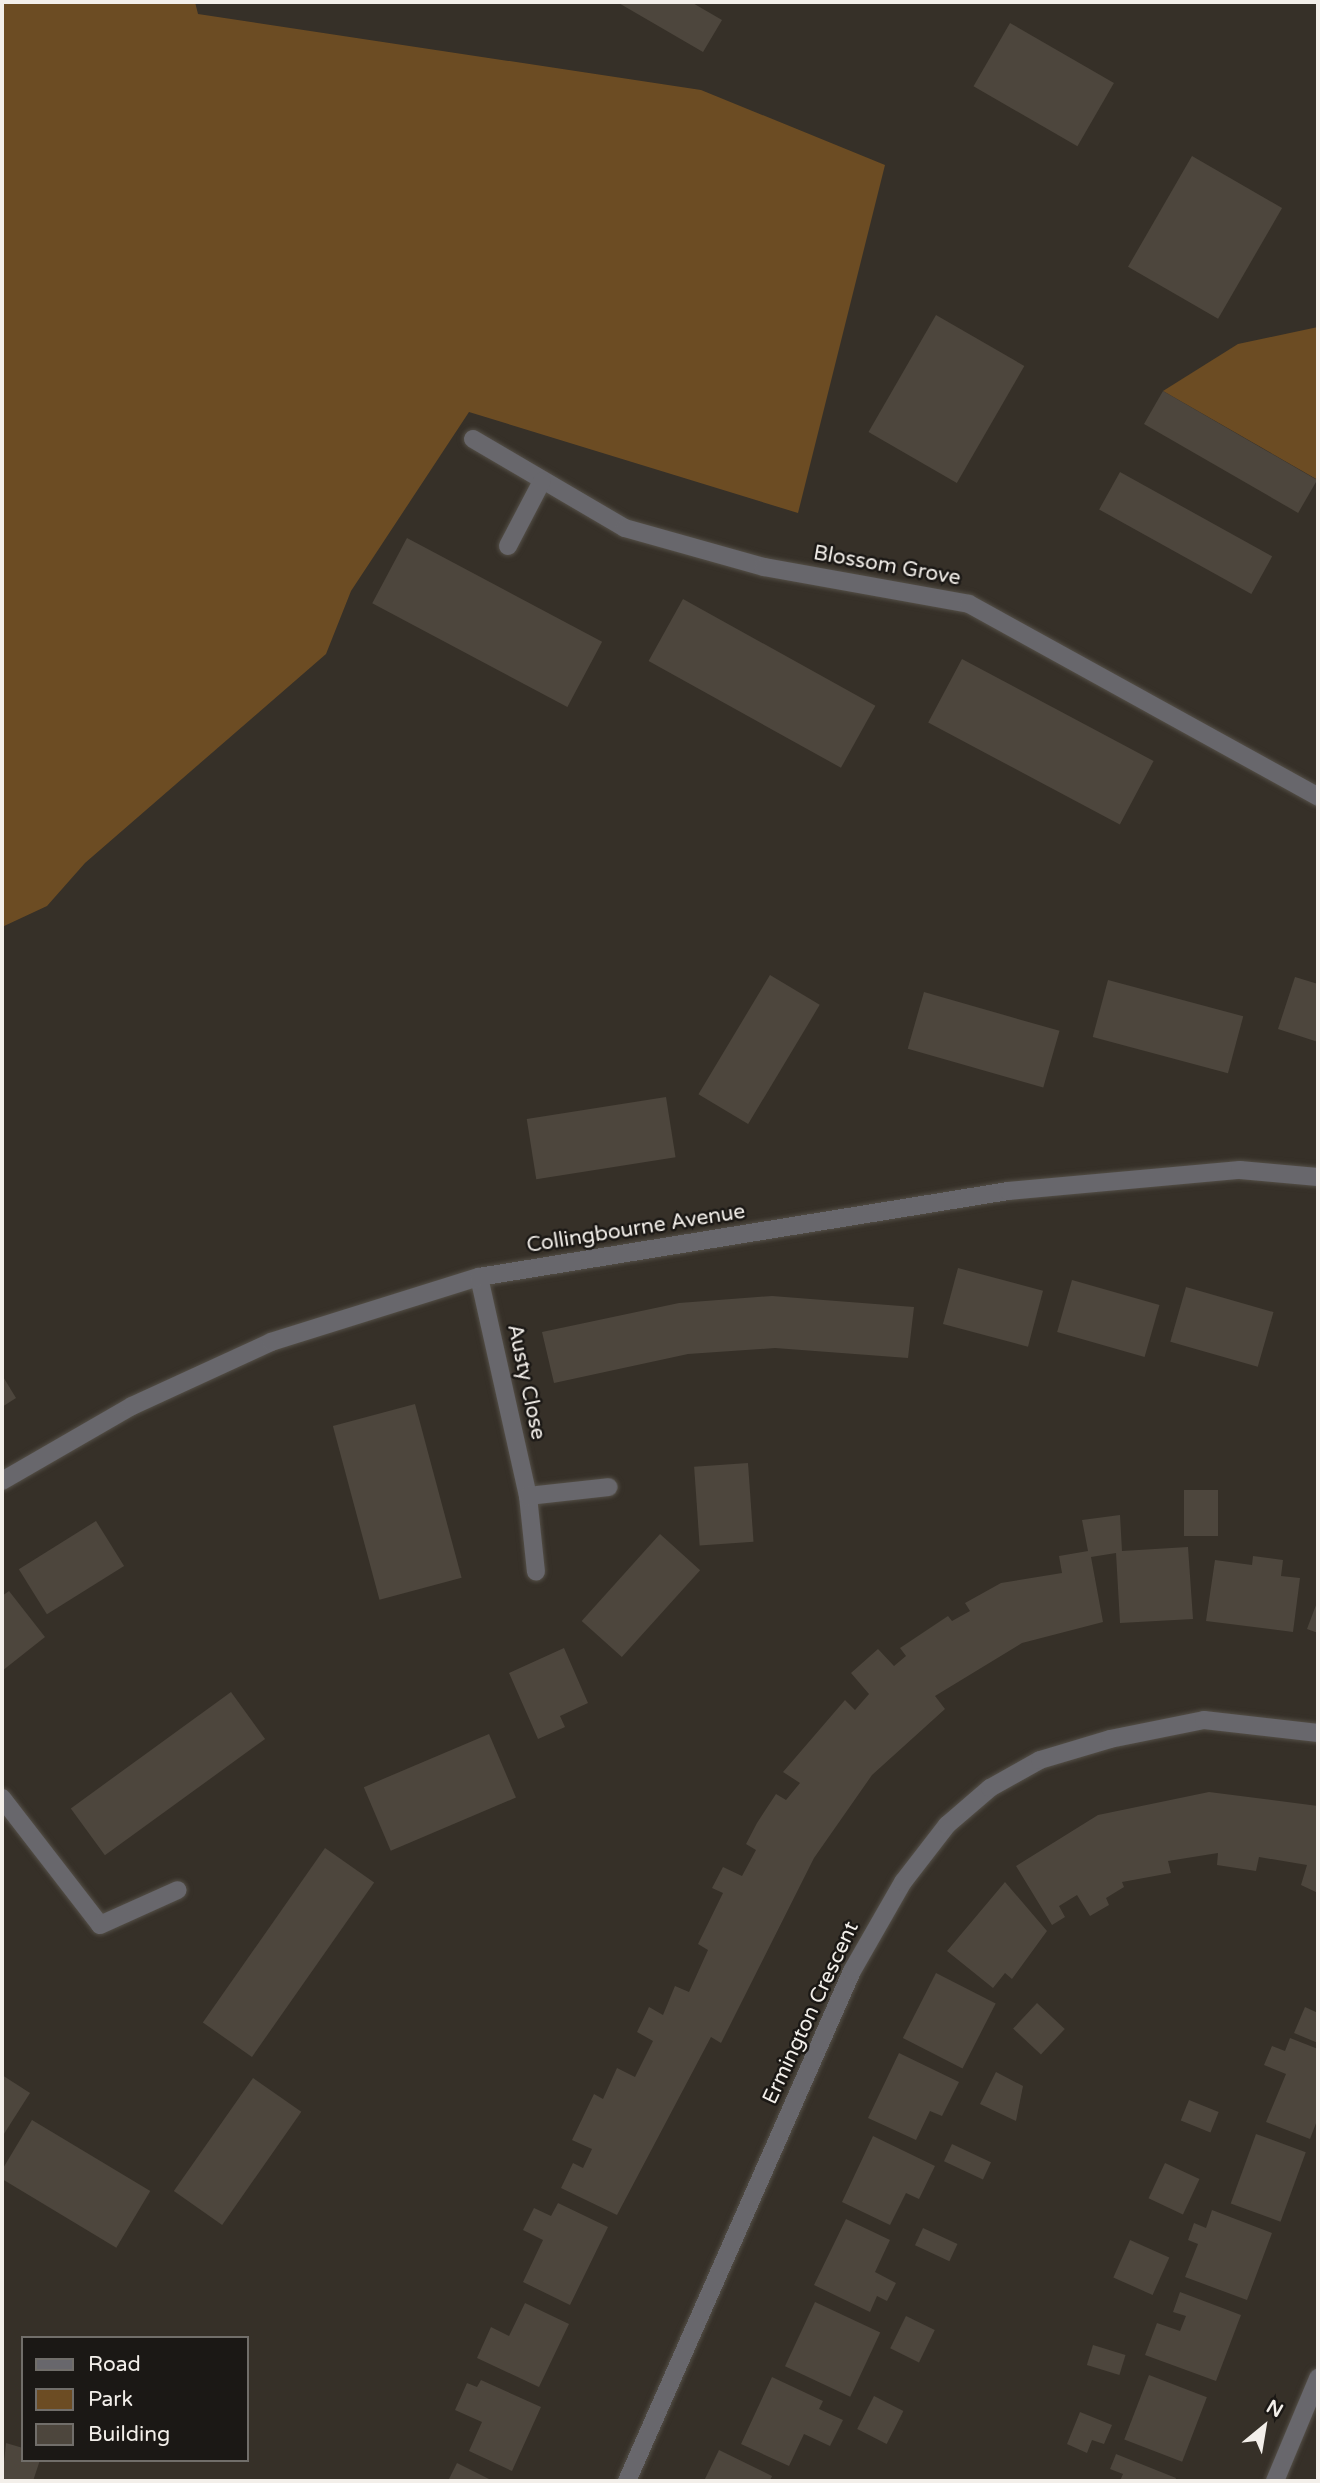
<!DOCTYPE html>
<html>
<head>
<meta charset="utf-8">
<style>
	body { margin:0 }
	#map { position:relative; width:1320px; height:2483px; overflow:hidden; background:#363028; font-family:"Varela Round",sans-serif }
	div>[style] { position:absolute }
	.green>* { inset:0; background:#6c4c23 }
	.building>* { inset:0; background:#4d463d; transform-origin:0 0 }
	.roads { filter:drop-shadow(0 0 2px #544f47) drop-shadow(0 0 2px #544f47) }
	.minor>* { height:18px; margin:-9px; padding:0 9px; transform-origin:9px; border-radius:9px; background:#68676c }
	span { translate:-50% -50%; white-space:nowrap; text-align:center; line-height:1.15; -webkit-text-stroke:5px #1b1815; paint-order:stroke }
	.street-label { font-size:21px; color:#f3efea }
	.frame { position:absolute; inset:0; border:4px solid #f3efea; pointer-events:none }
	.legend { position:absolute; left:21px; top:2336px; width:228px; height:126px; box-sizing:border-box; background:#1b1815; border:2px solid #716e6a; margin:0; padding:9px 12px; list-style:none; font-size:21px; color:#f3efea }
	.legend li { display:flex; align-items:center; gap:14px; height:35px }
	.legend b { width:35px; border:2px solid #716e6a }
	.north { position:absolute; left:1229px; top:2392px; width:70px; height:70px; -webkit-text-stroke:5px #1b1815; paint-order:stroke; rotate:30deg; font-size:19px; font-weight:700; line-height:28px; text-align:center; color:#f3efea }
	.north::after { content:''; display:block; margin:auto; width:24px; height:32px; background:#f3efea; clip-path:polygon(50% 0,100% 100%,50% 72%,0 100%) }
</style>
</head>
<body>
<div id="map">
	<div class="green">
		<i style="clip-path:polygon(2px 2px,195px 2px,198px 14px,701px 90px,885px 165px,798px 513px,469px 412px,351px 591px,326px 654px,85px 863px,47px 906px,2px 927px)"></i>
		<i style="clip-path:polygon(1318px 327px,1318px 480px,1163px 391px,1238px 344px)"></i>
	</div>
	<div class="building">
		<i style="clip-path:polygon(617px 2px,691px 2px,722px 20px,703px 52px)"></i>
		<i style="left:1010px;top:23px;width:120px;height:73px;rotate:30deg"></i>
		<i style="left:1192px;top:156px;width:104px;height:128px;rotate:30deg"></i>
		<i style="left:936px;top:315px;width:102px;height:135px;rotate:30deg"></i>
		<i style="left:1163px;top:391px;width:178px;height:38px;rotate:30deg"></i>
		<i style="left:1120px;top:472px;width:174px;height:43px;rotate:29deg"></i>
		<i style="left:407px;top:538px;width:221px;height:74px;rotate:28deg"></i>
		<i style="left:683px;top:599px;width:220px;height:71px;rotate:29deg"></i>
		<i style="left:962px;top:659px;width:217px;height:72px;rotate:28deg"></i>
		<i style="left:770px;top:975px;width:58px;height:139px;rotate:31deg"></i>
		<i style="clip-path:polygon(1295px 977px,1318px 984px,1318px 1042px,1278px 1029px)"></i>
		<i style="left:1108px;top:980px;width:140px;height:59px;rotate:15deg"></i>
		<i style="left:924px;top:992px;width:141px;height:59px;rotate:16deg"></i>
		<i style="left:666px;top:1097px;width:61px;height:141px;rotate:81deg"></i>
		<i style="left:958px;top:1268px;width:88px;height:58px;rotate:15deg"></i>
		<i style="left:1072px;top:1280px;width:91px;height:54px;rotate:16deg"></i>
		<i style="left:1186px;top:1287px;width:91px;height:57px;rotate:16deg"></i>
		<i style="clip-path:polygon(772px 1296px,914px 1307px,908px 1358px,775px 1348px,688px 1354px,554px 1383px,542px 1332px,679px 1303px)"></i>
		<i style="clip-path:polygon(2px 1375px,16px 1398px,2px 1407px)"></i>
		<i style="left:415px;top:1404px;width:180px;height:85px;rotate:75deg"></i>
		<i style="left:748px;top:1463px;width:79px;height:54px;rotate:86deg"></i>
		<i style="left:1184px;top:1490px;width:34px;height:46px"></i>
		<i style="clip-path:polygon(1120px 1515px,1122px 1551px,1188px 1547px,1193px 1619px,1120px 1623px,1116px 1553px,1091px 1557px,1103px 1622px,1022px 1643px,935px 1696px,945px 1709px,872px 1775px,814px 1858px,721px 2043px,711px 2037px,617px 2215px,561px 2188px,573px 2163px,583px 2168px,592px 2149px,572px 2140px,594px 2094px,603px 2099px,617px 2068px,635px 2077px,653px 2041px,637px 2032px,649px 2007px,663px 2015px,675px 1986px,689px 1992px,708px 1950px,698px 1944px,723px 1893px,712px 1888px,723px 1867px,742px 1876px,756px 1850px,746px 1844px,757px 1823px,776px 1794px,786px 1800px,800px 1783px,783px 1772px,845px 1700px,855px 1710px,869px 1694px,851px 1673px,878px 1649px,894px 1666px,906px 1656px,900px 1648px,948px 1616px,952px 1621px,970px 1611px,965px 1603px,1001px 1583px,1062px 1573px,1059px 1556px,1088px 1551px,1082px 1520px)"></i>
		<i style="left:96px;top:1521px;width:53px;height:91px;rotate:58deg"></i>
		<i style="left:660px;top:1534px;width:54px;height:117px;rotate:42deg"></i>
		<i style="clip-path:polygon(1253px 1556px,1283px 1560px,1281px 1576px,1300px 1578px,1293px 1632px,1206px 1621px,1215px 1560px,1252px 1565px)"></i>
		<i style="clip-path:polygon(9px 1591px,45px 1637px,2px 1671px,2px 1596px)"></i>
		<i style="clip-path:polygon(1318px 1600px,1318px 1633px,1307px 1629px)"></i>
		<i style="clip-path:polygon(564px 1648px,588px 1703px,560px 1716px,565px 1727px,538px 1739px,509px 1673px)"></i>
		<i style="left:231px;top:1692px;width:58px;height:198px;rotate:54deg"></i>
		<i style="left:489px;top:1734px;width:69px;height:136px;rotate:67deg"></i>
		<i style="clip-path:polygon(1209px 1792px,1318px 1806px,1318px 1893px,1301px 1885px,1307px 1865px,1259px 1857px,1256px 1871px,1217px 1865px,1218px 1853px,1168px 1861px,1171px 1873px,1122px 1882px,1124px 1887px,1106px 1898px,1109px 1905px,1090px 1916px,1077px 1895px,1059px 1906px,1065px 1917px,1052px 1925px,1016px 1866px,1098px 1815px)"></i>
		<i style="left:325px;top:1848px;width:60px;height:213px;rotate:35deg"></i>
		<i style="clip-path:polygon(1005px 1882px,1047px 1931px,1012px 1979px,1005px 1973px,993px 1988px,947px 1951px)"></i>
		<i style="left:936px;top:1973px;width:67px;height:73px;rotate:27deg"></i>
		<i style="left:1037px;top:2003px;width:38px;height:35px;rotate:43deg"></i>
		<i style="clip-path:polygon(1305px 2007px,1318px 2013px,1318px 2043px,1294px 2033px)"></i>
		<i style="clip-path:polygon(1290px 2038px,1318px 2049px,1318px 2118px,1310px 2139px,1266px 2122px,1286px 2074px,1264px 2065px,1272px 2046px,1285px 2051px)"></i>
		<i style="clip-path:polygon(899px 2053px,959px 2082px,942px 2116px,930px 2111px,916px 2140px,868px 2118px)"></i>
		<i style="clip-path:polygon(996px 2072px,1023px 2086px,1016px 2121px,980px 2104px)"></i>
		<i style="clip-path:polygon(2px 2075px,30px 2093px,2px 2137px)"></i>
		<i style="left:253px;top:2078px;width:59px;height:138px;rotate:35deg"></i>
		<i style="left:1189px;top:2100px;width:32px;height:22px;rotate:22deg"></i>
		<i style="left:32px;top:2120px;width:138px;height:66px;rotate:31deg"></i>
		<i style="left:1256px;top:2134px;width:53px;height:74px;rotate:20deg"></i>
		<i style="clip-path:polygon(873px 2136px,935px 2166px,919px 2199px,906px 2193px,890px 2225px,842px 2202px)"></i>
		<i style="left:952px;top:2144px;width:43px;height:19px;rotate:25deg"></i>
		<i style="left:1165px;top:2163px;width:38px;height:39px;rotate:25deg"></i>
		<i style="clip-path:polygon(558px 2203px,608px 2227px,570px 2305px,523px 2282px,543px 2240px,523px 2230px,534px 2208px,551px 2216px)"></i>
		<i style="clip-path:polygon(1212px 2210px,1272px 2233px,1247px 2300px,1185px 2277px,1198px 2244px,1188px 2240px,1194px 2223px,1206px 2228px)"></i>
		<i style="clip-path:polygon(846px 2219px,890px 2240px,875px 2272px,896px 2283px,887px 2301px,877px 2296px,870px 2312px,814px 2285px)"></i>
		<i style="left:923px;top:2228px;width:38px;height:19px;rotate:25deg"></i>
		<i style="left:1130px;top:2240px;width:43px;height:41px;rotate:24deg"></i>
		<i style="clip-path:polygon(1180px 2292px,1241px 2315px,1216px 2381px,1145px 2355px,1157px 2323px,1180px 2331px,1186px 2316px,1173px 2312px)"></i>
		<i style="left:815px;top:2302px;width:72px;height:71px;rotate:25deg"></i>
		<i style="clip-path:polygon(525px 2303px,569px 2324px,539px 2387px,477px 2358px,491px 2327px,509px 2336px)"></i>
		<i style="left:906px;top:2316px;width:32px;height:36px;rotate:26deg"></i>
		<i style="left:1093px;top:2345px;width:34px;height:21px;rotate:17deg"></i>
		<i style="left:1149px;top:2375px;width:62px;height:69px;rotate:21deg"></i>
		<i style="clip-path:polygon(772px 2377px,823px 2401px,819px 2409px,843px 2420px,830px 2446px,804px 2434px,789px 2466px,741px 2444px)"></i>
		<i style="clip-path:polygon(481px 2380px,541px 2407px,512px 2471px,469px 2451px,482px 2422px,455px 2410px,467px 2383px,477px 2387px)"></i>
		<i style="left:874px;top:2396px;width:33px;height:37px;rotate:27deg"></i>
		<i style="clip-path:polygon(1080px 2412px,1112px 2425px,1104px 2444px,1092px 2440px,1087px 2453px,1067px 2444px)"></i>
		<i style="clip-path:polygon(6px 2443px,23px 2448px,23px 2460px,40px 2460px,33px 2481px,2px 2481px)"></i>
		<i style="clip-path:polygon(719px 2450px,772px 2476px,770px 2481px,704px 2481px)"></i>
		<i style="clip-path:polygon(1116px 2454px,1176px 2478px,1175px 2481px,1120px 2481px,1123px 2474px,1110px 2469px)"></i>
		<i style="clip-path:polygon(457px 2463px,493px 2481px,448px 2481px)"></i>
	</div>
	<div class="roads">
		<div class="minor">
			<i style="left:473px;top:439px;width:176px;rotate:30.4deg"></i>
			<i style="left:625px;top:528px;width:144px;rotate:15.7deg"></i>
			<i style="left:764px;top:567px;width:208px;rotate:10.2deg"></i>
			<i style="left:969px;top:604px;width:399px;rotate:28.9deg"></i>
			<i style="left:508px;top:546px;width:73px;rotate:-62.4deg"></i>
			<i style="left:479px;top:1277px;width:224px;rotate:77.4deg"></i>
			<i style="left:528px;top:1496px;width:76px;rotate:84deg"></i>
			<i style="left:2px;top:1481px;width:150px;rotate:-30deg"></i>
			<i style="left:132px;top:1406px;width:153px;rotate:-24.7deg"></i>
			<i style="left:271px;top:1342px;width:218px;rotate:-17.4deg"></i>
			<i style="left:479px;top:1277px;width:536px;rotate:-9.23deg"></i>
			<i style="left:1008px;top:1191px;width:233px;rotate:-5.2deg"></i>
			<i style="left:1240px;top:1170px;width:78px;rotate:5.1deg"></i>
			<i style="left:528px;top:1496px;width:81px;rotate:-6.3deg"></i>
			<i style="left:2px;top:1798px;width:160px;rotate:52.3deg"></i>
			<i style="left:100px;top:1925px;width:85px;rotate:-24.2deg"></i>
			<i style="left:627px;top:2481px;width:557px;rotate:-66.19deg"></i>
			<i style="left:852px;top:1971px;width:103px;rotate:-60.2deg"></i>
			<i style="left:903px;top:1882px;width:72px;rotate:-52.3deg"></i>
			<i style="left:947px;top:1825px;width:57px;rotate:-40.7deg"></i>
			<i style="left:990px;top:1788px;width:57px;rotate:-29.2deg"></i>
			<i style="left:1040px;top:1760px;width:73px;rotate:-16.7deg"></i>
			<i style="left:1110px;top:1739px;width:96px;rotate:-11.4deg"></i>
			<i style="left:1204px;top:1720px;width:115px;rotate:6.5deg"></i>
			<i style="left:1275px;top:2481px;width:112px;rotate:-67.3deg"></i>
		</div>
	</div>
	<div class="street-label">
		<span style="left:887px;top:566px;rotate:10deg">Blossom Grove</span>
		<span style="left:636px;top:1229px;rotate:-9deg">Collingbourne Avenue</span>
		<span style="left:526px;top:1382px;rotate:78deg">Austy Close</span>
		<span style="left:811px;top:2013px;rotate:-65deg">Ermington Crescent</span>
	</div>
	<div class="frame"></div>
	<ul class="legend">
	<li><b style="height:9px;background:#68676c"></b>Road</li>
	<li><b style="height:19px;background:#6c4c23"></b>Park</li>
	<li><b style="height:19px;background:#4d463d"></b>Building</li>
	</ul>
	<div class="north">N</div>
</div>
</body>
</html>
